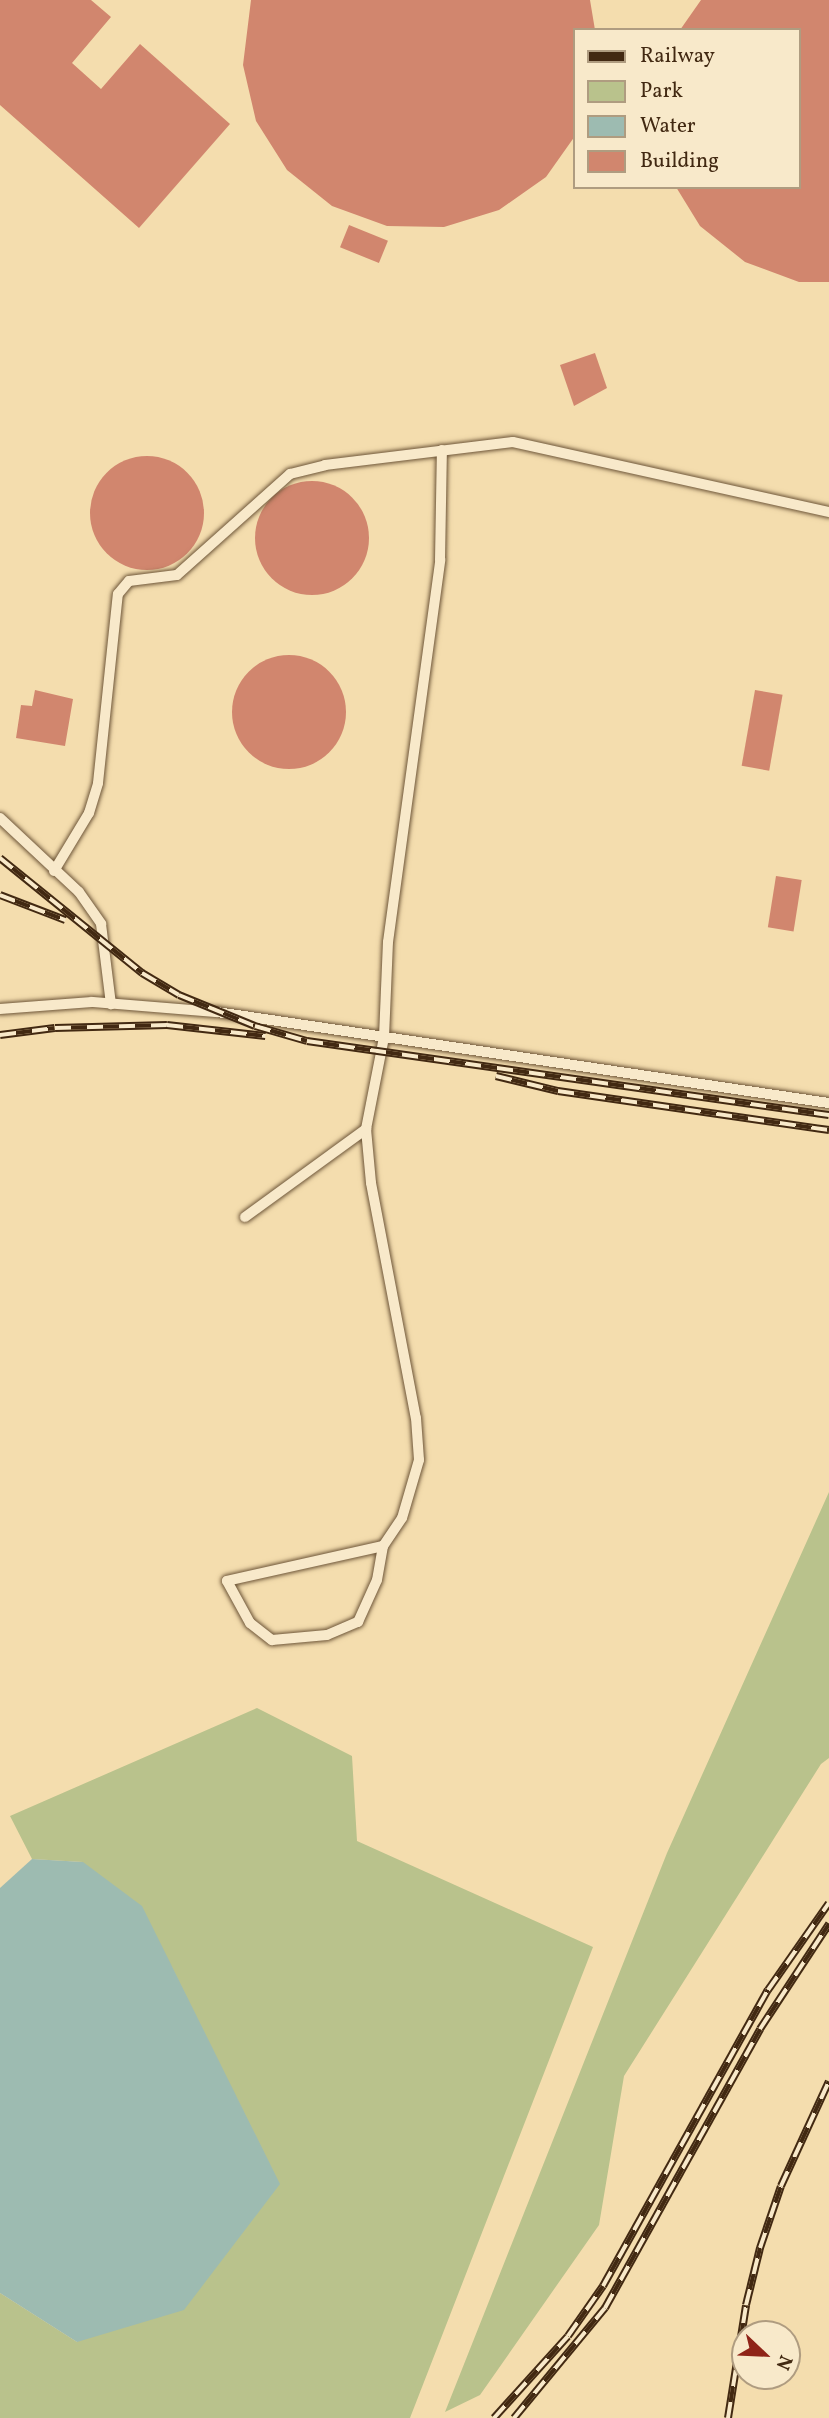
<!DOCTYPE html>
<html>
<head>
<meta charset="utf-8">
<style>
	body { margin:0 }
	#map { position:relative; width:829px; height:2418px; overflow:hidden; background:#f4ddae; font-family:Vollkorn,serif }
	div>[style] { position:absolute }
	.green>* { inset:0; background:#b9c28c }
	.water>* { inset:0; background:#9dbbb1 }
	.building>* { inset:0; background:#d1866e; transform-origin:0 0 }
	.round { border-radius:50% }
	.roads { filter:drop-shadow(0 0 2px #6e5639) drop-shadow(0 0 2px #6e5639) }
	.service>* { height:10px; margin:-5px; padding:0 5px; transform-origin:5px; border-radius:5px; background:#f8e9ca }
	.rail>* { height:8px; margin-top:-4px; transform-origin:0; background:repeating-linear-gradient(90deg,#f8e9ca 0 16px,#422912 0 32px); box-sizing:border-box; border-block:2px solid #422912 }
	span { translate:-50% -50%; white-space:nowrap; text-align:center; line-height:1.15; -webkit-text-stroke:5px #f8e9ca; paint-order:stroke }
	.legend { position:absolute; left:573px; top:28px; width:228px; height:161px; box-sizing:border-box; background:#f8e9ca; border:2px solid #af9c80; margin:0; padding:9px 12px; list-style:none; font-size:21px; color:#422912 }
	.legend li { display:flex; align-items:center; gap:14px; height:35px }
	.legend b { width:35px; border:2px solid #af9c80 }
	.north { position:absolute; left:731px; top:2320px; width:70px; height:70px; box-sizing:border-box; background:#f8e9ca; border:2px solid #af9c80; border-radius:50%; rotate:113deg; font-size:19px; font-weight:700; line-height:28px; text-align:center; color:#422912 }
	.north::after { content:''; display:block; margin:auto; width:24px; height:32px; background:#8f2418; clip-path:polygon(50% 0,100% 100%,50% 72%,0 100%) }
</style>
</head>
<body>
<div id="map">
	<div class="green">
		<i style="clip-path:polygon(829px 1492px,829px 1758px,821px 1764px,624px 2076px,599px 2225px,480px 2395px,445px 2412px,667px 1853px)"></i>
		<i style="clip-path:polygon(257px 1708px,352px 1756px,357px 1841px,593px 1947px,410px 2418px,0 2418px,0 2293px,77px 2342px,83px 1862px,32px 1859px,10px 1816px)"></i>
	</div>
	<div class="water">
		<i style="clip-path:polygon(32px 1859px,83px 1862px,142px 1906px,280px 2184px,184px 2310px,77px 2342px,0 2293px,0 1888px)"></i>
	</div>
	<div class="building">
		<i style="clip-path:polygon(0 0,91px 0,111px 17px,72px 63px,101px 89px,140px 44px,230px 124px,139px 228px,0 105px)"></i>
		<i style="clip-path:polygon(251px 0,590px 0,595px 30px,575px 30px,575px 136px,546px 177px,499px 210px,444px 227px,387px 226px,332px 206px,287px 170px,256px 121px,243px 65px)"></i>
		<i style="clip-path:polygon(701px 0,829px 0,829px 282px,799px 282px,745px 262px,700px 226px,676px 187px,799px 187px,799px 30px,680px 30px)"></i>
		<i style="left:349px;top:225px;width:42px;height:24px;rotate:22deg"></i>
		<i style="clip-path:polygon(595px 353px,607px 388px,574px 406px,560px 365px)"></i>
		<i class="round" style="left:90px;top:456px;width:114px;height:114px"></i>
		<i class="round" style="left:255px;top:481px;width:114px;height:114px"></i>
		<i class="round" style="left:232px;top:655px;width:114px;height:114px"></i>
		<i style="clip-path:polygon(35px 690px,73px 699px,65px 746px,16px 738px,21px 705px,32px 706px)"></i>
		<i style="left:755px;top:690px;width:28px;height:77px;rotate:10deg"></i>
		<i style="left:776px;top:876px;width:26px;height:52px;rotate:9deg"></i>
	</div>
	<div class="roads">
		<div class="service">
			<i style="left:0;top:818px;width:108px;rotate:43.1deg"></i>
			<i style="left:79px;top:892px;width:39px;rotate:55deg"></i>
			<i style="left:101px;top:924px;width:81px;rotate:82.9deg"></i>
			<i style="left:54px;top:871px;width:68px;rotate:-58.9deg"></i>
			<i style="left:89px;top:813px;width:31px;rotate:-73deg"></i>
			<i style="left:98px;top:783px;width:190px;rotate:-84deg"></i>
			<i style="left:118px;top:594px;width:17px;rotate:-50deg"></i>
			<i style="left:129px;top:581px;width:48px;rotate:-7.1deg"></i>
			<i style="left:177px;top:575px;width:152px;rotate:-41.8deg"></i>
			<i style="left:290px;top:474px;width:36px;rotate:-14deg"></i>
			<i style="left:325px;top:465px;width:189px;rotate:-7deg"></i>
			<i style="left:513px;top:442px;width:324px;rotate:12.5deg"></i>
			<i style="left:0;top:1009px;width:92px;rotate:-4.4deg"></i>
			<i style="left:92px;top:1002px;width:125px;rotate:4.6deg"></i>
			<i style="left:217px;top:1012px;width:619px;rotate:8.46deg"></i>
			<i style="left:366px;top:1129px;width:54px;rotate:84.7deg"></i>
			<i style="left:371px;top:1183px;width:239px;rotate:79.2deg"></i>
			<i style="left:416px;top:1418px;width:42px;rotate:85.9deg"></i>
			<i style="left:419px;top:1460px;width:60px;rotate:106.3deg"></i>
			<i style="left:402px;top:1518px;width:34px;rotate:124deg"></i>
			<i style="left:383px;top:1546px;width:160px;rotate:167.4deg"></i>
			<i style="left:227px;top:1581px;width:48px;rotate:61.3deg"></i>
			<i style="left:250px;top:1623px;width:28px;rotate:38deg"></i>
			<i style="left:272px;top:1640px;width:55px;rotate:-5.2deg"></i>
			<i style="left:327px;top:1635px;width:34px;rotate:-23deg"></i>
			<i style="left:358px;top:1622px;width:46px;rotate:-65.7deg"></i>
			<i style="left:377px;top:1580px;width:35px;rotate:-80deg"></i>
			<i style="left:245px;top:1217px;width:150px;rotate:-36deg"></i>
			<i style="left:366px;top:1129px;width:94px;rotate:-78.9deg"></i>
			<i style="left:384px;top:1037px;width:95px;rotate:-87.6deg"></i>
			<i style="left:388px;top:942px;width:386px;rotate:-82.2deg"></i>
			<i style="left:440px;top:560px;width:110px;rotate:-89deg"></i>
		</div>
	</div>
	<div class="rail">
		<i style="left:0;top:858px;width:183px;rotate:39deg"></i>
		<i style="left:142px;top:973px;width:43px;rotate:30.7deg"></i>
		<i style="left:179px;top:995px;width:82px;rotate:22.2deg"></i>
		<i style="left:255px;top:1026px;width:54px;rotate:16.1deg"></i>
		<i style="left:307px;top:1041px;width:527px;rotate:8.07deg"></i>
		<i style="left:0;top:895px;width:70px;rotate:21deg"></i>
		<i style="left:0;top:1035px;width:55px;rotate:-7.3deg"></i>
		<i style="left:55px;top:1028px;width:112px;rotate:-1.5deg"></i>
		<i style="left:167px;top:1025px;width:99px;rotate:6.4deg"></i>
		<i style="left:496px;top:1076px;width:64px;rotate:13.6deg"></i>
		<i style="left:558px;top:1091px;width:274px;rotate:8.2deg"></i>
		<i style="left:494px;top:2418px;width:110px;rotate:-47.9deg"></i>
		<i style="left:568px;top:2336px;width:61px;rotate:-55deg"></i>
		<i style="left:603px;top:2286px;width:339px;rotate:-60.9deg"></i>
		<i style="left:768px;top:1990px;width:106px;rotate:-55deg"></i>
		<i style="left:514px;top:2418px;width:143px;rotate:-50.4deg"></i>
		<i style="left:605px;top:2308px;width:319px;rotate:-60.9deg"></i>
		<i style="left:760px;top:2029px;width:126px;rotate:-56.7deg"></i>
		<i style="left:728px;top:2418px;width:114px;rotate:-80.9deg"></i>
		<i style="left:746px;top:2305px;width:59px;rotate:-76.2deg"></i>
		<i style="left:760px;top:2248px;width:65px;rotate:-71.3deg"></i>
		<i style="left:781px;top:2186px;width:115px;rotate:-65.4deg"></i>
	</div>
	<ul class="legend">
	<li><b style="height:9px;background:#422912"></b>Railway</li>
	<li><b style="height:19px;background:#b9c28c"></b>Park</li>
	<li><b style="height:19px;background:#9dbbb1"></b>Water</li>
	<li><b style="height:19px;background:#d1866e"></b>Building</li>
	</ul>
	<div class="north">N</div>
</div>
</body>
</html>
